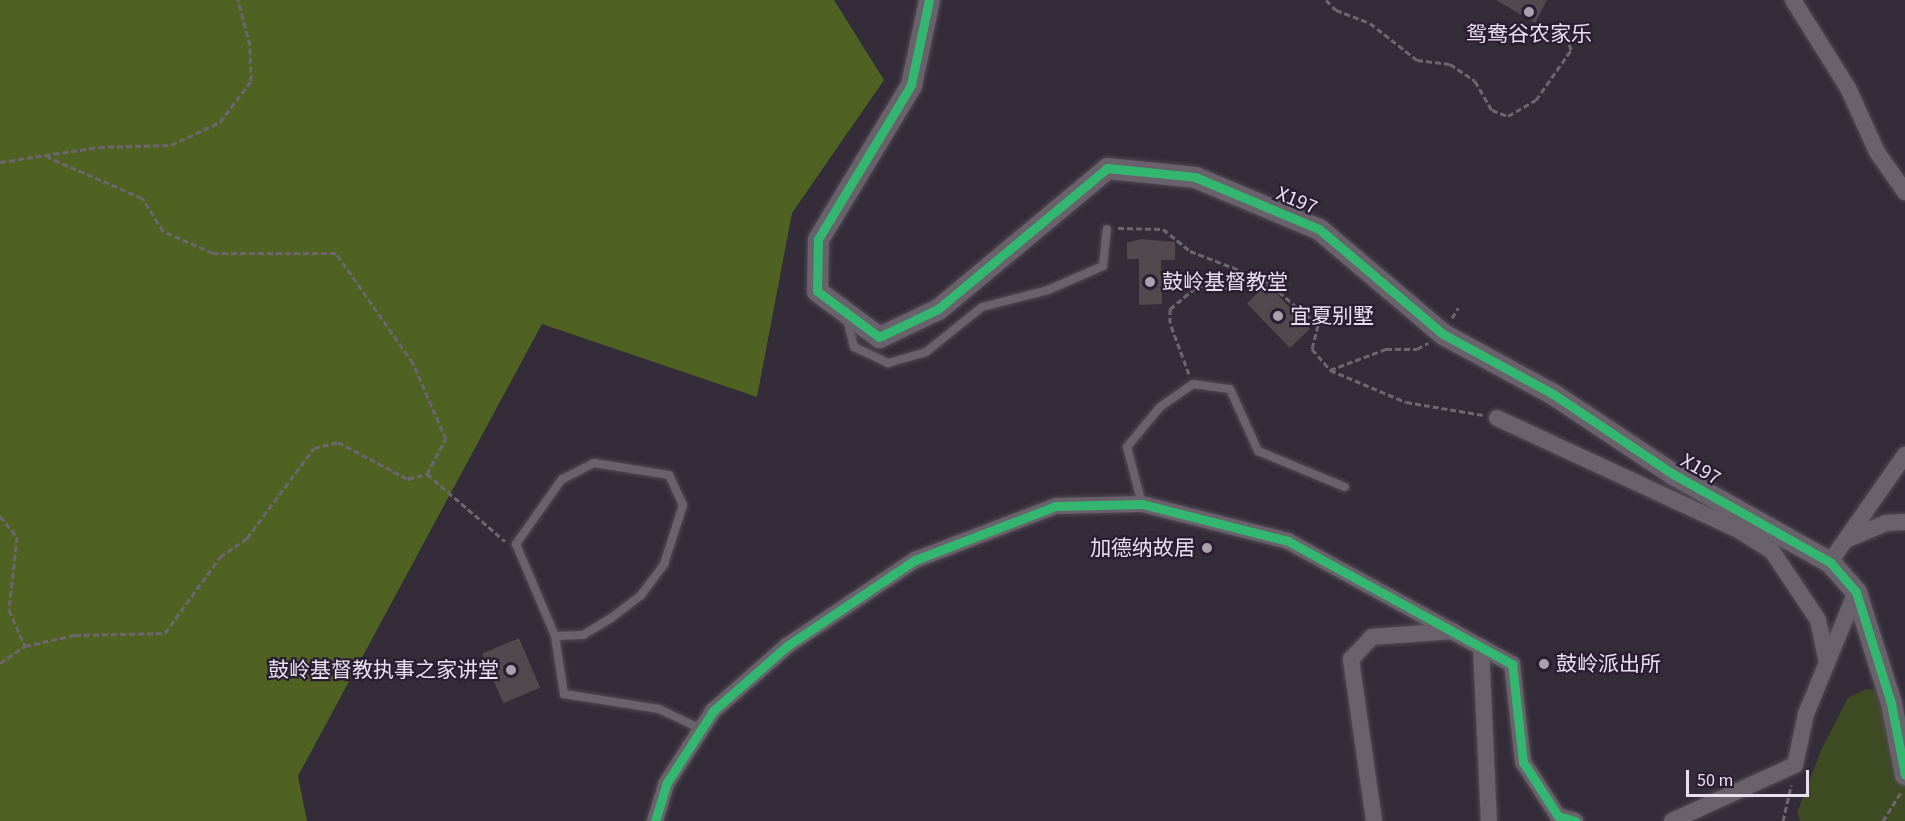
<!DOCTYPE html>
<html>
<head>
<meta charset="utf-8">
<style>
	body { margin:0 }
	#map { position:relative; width:1905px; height:821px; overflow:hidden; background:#342c38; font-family:"Source Sans 3","Noto Sans SC",sans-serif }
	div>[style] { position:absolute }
	.green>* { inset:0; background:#3f4b23 }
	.forest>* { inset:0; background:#4f6222 }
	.building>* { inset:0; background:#52494e; transform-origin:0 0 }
	.path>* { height:3px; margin-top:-1.5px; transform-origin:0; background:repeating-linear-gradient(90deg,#6b666f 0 6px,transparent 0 9px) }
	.roads { filter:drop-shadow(0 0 2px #514a55) drop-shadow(0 0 2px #514a55) }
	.service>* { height:8px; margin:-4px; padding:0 4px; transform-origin:4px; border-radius:4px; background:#69626c }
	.minor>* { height:16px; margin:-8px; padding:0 8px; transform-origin:8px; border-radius:8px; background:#69626c }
	.tertiary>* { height:21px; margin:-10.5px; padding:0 10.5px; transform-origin:10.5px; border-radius:10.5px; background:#69626c }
	.cycleway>* { height:9px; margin:-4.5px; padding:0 4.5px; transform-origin:4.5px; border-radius:4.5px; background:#33b770 }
	.dots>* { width:16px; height:16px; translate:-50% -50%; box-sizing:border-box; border:3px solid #2b1e33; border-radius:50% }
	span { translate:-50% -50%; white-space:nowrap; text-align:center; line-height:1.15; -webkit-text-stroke:4.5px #2b1e33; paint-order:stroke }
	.poi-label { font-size:21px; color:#e9e0ef }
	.left { translate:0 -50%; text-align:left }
	.right { translate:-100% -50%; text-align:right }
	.street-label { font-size:21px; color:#e9e0ef }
	.scale { position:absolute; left:1686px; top:770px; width:123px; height:27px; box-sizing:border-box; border:3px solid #e9e0ef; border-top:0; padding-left:8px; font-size:18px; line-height:21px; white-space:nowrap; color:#e9e0ef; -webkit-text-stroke:4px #2b1e33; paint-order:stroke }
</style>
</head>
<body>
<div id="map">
	<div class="green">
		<i style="clip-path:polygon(1866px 689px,1887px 691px,1905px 775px,1905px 821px,1800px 821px,1797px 813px,1822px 748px,1848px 698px)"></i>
	</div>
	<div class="forest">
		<i style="clip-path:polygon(0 0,834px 0,884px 80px,792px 213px,757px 397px,542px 324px,298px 776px,307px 821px,0 821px)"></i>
	</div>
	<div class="building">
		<i style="clip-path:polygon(1496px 0,1547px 0,1535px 23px)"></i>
		<i style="clip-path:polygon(1141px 239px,1175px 242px,1175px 260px,1161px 260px,1162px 304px,1139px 305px,1139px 259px,1127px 259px,1127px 243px)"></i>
		<i style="left:1267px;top:284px;width:62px;height:28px;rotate:46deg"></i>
		<i style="left:519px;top:638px;width:54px;height:40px;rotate:67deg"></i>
	</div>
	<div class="path">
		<i style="left:1326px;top:0;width:14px;rotate:45deg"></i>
		<i style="left:1336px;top:10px;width:36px;rotate:21deg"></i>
		<i style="left:1370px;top:23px;width:60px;rotate:38.2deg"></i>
		<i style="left:1417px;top:60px;width:33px;rotate:7deg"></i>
		<i style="left:1450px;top:64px;width:30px;rotate:34deg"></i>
		<i style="left:1475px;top:81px;width:34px;rotate:60deg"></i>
		<i style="left:1492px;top:110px;width:17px;rotate:21deg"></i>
		<i style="left:1508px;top:116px;width:32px;rotate:-30deg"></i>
		<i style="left:1536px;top:100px;width:61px;rotate:-55deg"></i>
		<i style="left:1571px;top:50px;width:16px;rotate:-105deg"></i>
		<i style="left:1567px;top:35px;width:23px;rotate:-162deg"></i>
		<i style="left:0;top:162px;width:100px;rotate:-8.6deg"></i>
		<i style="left:99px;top:147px;width:72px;rotate:-1.6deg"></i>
		<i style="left:171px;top:145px;width:54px;rotate:-25.1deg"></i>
		<i style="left:220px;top:122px;width:51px;rotate:-52.9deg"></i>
		<i style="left:251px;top:81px;width:36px;rotate:-92deg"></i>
		<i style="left:250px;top:45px;width:47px;rotate:-104.9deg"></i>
		<i style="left:1118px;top:228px;width:45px;rotate:1.3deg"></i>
		<i style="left:1163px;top:229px;width:35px;rotate:39deg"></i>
		<i style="left:1190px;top:251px;width:80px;rotate:21.1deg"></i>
		<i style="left:1265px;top:280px;width:70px;rotate:40.3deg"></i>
		<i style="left:1318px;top:325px;width:25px;rotate:104deg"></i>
		<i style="left:1312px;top:349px;width:28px;rotate:49deg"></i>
		<i style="left:1330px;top:370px;width:82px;rotate:22.8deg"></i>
		<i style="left:1406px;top:402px;width:78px;rotate:9.6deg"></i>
		<i style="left:1452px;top:318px;width:12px;rotate:-59deg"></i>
		<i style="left:1330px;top:370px;width:60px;rotate:-20.6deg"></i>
		<i style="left:1386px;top:349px;width:31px"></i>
		<i style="left:1417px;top:349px;width:13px;rotate:-29deg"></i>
		<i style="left:1189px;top:374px;width:54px;rotate:-110.4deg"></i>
		<i style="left:1170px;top:323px;width:14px;rotate:-90deg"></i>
		<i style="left:1170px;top:309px;width:35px;rotate:-40deg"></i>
		<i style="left:1197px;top:286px;width:35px;rotate:3deg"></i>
		<i style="left:1232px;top:288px;width:22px;rotate:-56deg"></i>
		<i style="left:427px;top:474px;width:103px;rotate:40.7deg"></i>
		<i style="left:0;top:516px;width:27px;rotate:51deg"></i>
		<i style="left:17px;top:537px;width:73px;rotate:96.3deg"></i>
		<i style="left:9px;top:610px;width:39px;rotate:66deg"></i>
		<i style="left:0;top:663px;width:30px;rotate:-34deg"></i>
		<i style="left:25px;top:646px;width:51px;rotate:-12.4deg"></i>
		<i style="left:75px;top:635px;width:90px;rotate:-1.3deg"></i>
		<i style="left:165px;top:633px;width:94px;rotate:-54.1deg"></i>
		<i style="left:220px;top:557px;width:33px;rotate:-35deg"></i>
		<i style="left:247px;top:538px;width:112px;rotate:-53.3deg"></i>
		<i style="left:314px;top:448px;width:25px;rotate:-14deg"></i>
		<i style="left:338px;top:442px;width:79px;rotate:27.9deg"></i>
		<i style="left:408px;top:479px;width:20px;rotate:-15deg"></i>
		<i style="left:427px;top:474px;width:40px;rotate:-62deg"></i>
		<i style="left:446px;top:439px;width:83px;rotate:-113.5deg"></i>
		<i style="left:413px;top:363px;width:134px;rotate:-125deg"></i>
		<i style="left:336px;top:253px;width:123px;rotate:180deg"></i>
		<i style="left:213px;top:253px;width:55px;rotate:-156.3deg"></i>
		<i style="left:163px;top:231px;width:39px;rotate:-122deg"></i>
		<i style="left:142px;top:198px;width:103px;rotate:-156.4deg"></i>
		<i style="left:1783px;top:821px;width:37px;rotate:-77deg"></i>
		<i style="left:1883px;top:821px;width:34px;rotate:-58deg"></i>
	</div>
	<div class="roads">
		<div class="service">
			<i style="left:847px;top:319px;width:29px;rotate:76deg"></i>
			<i style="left:854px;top:347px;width:38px;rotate:25deg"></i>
			<i style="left:888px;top:363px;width:40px;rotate:-16deg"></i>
			<i style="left:926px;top:352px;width:72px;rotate:-38.8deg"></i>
			<i style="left:982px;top:307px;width:68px;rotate:-14.4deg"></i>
			<i style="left:1048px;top:290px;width:60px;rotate:-23.6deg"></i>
			<i style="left:1103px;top:266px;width:37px;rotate:-84deg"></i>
			<i style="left:1142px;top:504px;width:59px;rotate:-104.7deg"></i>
			<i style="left:1127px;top:447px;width:52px;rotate:-50.5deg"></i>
			<i style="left:1160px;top:407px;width:40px;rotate:-34.9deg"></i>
			<i style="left:1193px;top:384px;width:37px;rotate:8deg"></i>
			<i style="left:1230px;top:389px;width:68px;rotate:65.7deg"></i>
			<i style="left:1258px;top:451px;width:94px;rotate:22.5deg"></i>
			<i style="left:555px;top:636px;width:28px;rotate:-2deg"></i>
			<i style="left:583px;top:635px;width:33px;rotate:-31deg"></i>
			<i style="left:611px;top:618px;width:38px;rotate:-37deg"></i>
			<i style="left:641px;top:595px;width:39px;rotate:-53deg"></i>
			<i style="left:664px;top:564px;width:62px;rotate:-72.1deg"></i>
			<i style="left:683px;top:505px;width:33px;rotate:-115deg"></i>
			<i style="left:669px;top:475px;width:76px;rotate:-170.9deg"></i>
			<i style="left:594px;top:463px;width:36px;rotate:153deg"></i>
			<i style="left:562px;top:479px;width:80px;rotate:125.3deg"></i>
			<i style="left:516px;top:544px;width:100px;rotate:67deg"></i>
			<i style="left:555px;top:636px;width:59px;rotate:81.2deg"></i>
			<i style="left:564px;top:694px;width:96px;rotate:9deg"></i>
			<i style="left:659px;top:709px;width:47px;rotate:25.5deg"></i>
		</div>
		<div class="minor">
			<i style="left:1793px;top:0;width:104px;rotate:58deg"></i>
			<i style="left:1848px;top:88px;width:70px;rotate:65.6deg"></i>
			<i style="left:1877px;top:152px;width:49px;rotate:55deg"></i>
			<i style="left:1497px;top:418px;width:268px;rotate:24.9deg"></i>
			<i style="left:1740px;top:531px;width:38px;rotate:32deg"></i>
			<i style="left:1772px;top:551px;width:83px;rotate:56.3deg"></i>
			<i style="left:1818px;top:620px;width:44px;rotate:78.2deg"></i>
			<i style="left:1846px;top:540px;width:43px;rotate:-23deg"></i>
			<i style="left:1886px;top:523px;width:19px;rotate:-3deg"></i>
			<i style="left:1830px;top:562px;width:131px;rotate:-55deg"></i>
			<i style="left:1481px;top:647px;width:174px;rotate:87.4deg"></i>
			<i style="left:655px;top:821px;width:39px;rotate:-73deg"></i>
			<i style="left:666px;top:784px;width:87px;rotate:-57.2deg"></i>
			<i style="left:713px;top:711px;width:98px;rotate:-41.3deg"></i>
			<i style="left:787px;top:646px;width:154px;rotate:-33.9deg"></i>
			<i style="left:915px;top:560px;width:151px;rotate:-21deg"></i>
			<i style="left:1056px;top:506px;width:86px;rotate:-1.3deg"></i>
			<i style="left:1142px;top:504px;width:151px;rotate:14.2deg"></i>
			<i style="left:1288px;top:541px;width:256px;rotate:28.8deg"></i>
			<i style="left:1512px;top:664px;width:99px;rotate:83.6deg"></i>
			<i style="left:1523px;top:762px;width:64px;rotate:57.1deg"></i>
			<i style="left:1558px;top:816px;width:18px;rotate:16deg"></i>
			<i style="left:1374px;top:821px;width:164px;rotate:-98.1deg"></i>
			<i style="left:1351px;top:659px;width:30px;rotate:-46deg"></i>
			<i style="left:1372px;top:637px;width:81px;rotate:-4.2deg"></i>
			<i style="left:1672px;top:821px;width:135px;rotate:-24.5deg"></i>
			<i style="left:1795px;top:765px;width:52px;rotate:-77.8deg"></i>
			<i style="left:1806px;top:714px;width:132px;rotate:-67.7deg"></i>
		</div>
		<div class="tertiary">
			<i style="left:929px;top:0;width:87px;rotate:102deg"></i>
			<i style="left:911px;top:85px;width:180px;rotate:121.1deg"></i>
			<i style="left:818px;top:239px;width:52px;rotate:91.1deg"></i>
			<i style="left:817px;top:291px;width:77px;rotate:36.6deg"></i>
			<i style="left:879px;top:337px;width:65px;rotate:-25.4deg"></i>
			<i style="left:938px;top:309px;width:220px;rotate:-39.8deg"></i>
			<i style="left:1107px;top:168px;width:88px;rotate:5.8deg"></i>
			<i style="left:1195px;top:177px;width:134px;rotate:22.8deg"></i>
			<i style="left:1319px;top:229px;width:162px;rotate:40.3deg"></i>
			<i style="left:1443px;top:334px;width:125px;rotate:28.6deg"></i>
			<i style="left:1553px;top:394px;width:144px;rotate:33.7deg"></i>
			<i style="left:1673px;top:474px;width:180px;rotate:29.3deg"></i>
			<i style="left:1830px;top:562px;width:40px;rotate:49deg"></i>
			<i style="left:1856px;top:592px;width:116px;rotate:72.5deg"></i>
			<i style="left:1891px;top:703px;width:73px;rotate:79deg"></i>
		</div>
	</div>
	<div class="cycleway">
		<i style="left:929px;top:0;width:87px;rotate:102deg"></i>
		<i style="left:911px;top:85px;width:180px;rotate:121.1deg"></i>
		<i style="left:818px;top:239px;width:52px;rotate:91.1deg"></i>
		<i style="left:817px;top:291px;width:77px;rotate:36.6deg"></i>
		<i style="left:879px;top:337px;width:65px;rotate:-25.4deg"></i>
		<i style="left:938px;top:309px;width:220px;rotate:-39.8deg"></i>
		<i style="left:1107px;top:168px;width:88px;rotate:5.8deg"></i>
		<i style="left:1195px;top:177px;width:134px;rotate:22.8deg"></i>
		<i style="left:1319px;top:229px;width:162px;rotate:40.3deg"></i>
		<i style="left:1443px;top:334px;width:125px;rotate:28.6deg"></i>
		<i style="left:1553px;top:394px;width:144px;rotate:33.7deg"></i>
		<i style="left:1673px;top:474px;width:180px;rotate:29.3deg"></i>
		<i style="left:1830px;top:562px;width:40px;rotate:49deg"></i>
		<i style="left:1856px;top:592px;width:116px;rotate:72.5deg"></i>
		<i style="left:1891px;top:703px;width:73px;rotate:79deg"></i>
		<i style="left:655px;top:821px;width:39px;rotate:-73deg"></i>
		<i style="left:666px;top:784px;width:87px;rotate:-57.2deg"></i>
		<i style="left:713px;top:711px;width:98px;rotate:-41.3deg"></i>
		<i style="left:787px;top:646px;width:154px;rotate:-33.9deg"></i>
		<i style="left:915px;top:560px;width:151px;rotate:-21deg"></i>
		<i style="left:1056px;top:506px;width:86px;rotate:-1.3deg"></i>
		<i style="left:1142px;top:504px;width:151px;rotate:14.2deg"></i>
		<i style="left:1288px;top:541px;width:256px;rotate:28.8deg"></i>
		<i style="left:1512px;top:664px;width:99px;rotate:83.6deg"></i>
		<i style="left:1523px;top:762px;width:64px;rotate:57.1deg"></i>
		<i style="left:1558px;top:816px;width:18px;rotate:16deg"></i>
	</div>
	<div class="dots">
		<i style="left:1529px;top:12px;background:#aaa1af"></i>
		<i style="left:1150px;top:282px;background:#aaa1af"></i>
		<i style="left:1278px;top:316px;background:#aaa1af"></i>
		<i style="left:1207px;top:548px;background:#aaa1af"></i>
		<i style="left:1544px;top:664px;background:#aaa1af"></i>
		<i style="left:511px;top:670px;background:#aaa1af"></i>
	</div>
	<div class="poi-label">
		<span style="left:1529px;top:34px">鸳鸯谷农家乐</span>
		<span class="left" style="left:1162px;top:282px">鼓岭基督教堂</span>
		<span class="left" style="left:1290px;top:316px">宜夏别墅</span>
		<span class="right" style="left:1195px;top:548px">加德纳故居</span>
		<span class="left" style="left:1556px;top:664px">鼓岭派出所</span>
		<span class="right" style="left:499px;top:670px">鼓岭基督教执事之家讲堂</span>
	</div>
	<div class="street-label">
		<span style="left:1297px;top:200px;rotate:22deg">X197</span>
		<span style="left:1701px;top:469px;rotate:30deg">X197</span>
	</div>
	<div class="scale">50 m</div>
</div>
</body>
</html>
